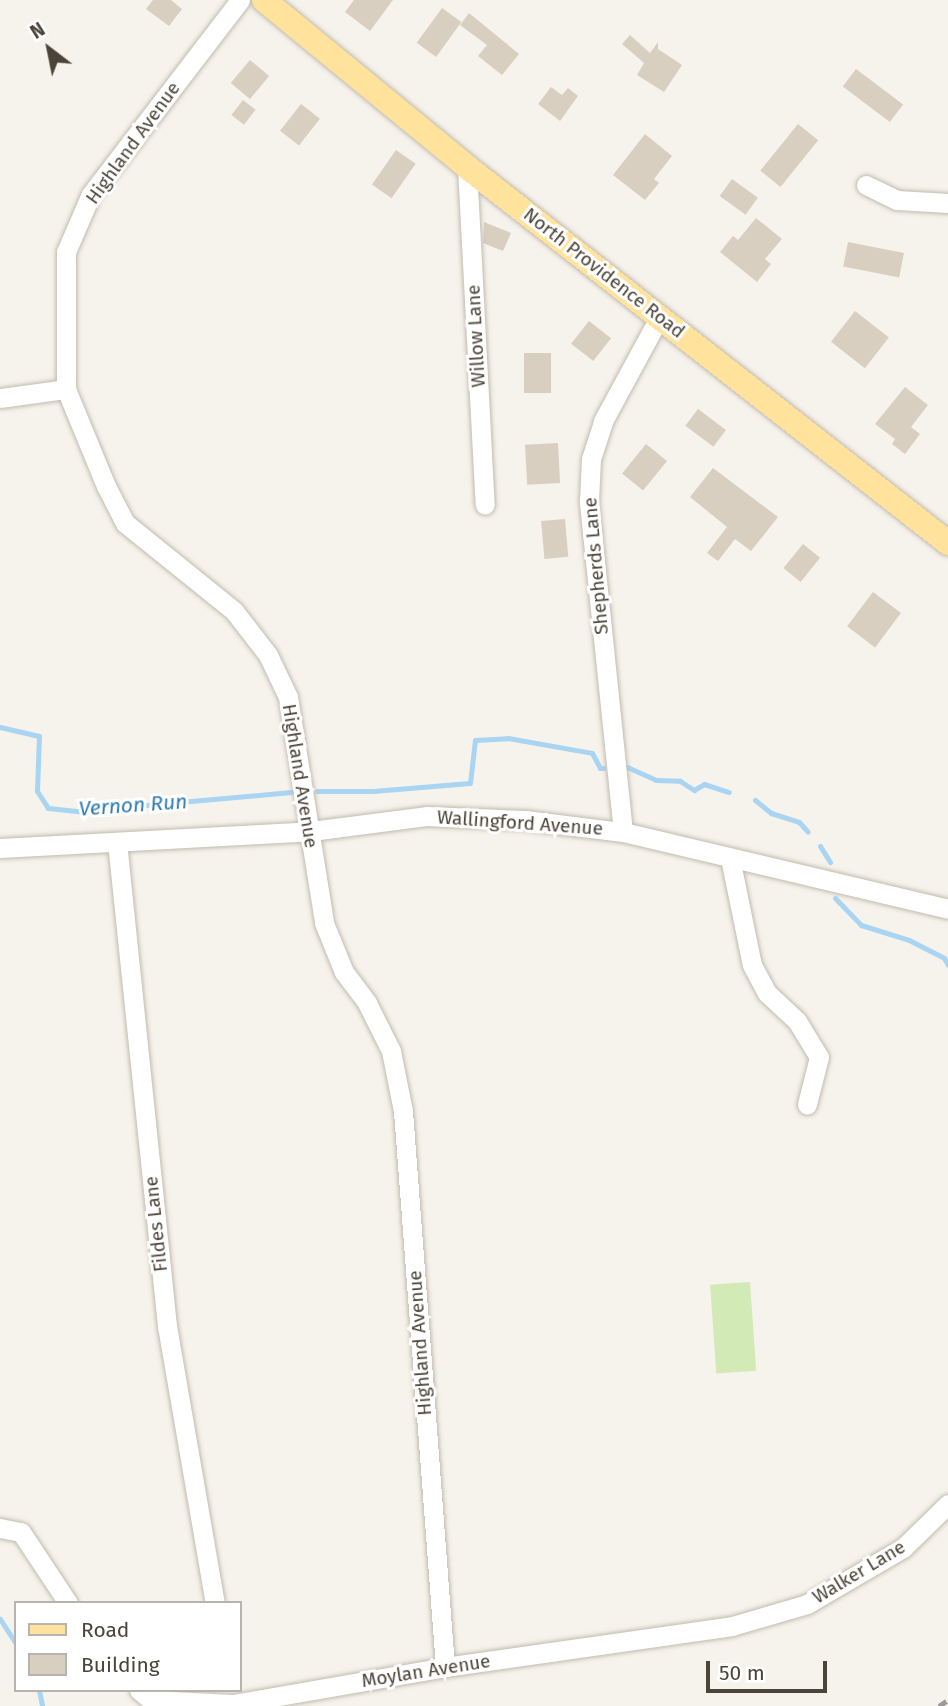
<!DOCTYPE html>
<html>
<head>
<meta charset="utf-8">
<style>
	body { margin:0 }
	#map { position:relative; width:948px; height:1706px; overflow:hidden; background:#f6f3ec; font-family:"Fira Sans",sans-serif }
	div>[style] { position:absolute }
	.green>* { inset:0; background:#d2eab5; transform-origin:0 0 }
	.stream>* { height:5px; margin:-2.5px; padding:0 2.5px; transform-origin:2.5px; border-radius:2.5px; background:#a9d4f2 }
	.building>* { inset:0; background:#d8cfc1; transform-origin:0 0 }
	.roads { filter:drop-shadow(0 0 2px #c2bbae) drop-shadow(0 0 2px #c2bbae) }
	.minor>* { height:19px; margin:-9.5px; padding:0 9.5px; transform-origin:9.5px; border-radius:9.5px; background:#fff }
	.major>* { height:24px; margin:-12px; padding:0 12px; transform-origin:12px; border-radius:12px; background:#ffe39c }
	.rail>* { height:5px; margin-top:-2.5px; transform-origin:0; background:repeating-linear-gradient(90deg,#9a9a9a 0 9px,transparent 0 18px) }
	span { translate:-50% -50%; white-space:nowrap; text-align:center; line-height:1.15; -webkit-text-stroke:6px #fff; paint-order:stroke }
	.street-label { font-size:19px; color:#4b4439 }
	.water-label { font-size:21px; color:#2e7ab2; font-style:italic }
	.legend { position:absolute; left:14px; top:1601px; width:228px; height:91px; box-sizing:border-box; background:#fff; border:2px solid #b7b4b0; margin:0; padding:9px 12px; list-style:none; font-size:21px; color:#4b4439 }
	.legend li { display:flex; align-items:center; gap:14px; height:35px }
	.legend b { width:35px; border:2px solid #b7b4b0 }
	.north { position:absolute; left:14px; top:14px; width:70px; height:70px; -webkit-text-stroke:5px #fff; paint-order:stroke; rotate:328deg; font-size:19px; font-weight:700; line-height:28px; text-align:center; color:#4b4439 }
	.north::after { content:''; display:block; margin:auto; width:24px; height:32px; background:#4b4439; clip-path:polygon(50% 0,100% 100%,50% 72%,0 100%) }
	.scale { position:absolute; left:706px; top:1661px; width:121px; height:32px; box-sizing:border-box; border:4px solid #4b4439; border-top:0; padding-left:9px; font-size:21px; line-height:24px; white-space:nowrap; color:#4b4439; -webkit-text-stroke:5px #fff; paint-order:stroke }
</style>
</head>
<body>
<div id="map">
	<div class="green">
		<i style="left:750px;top:1282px;width:89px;height:40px;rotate:86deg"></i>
	</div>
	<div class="stream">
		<i style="left:0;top:727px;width:40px;rotate:13deg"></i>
		<i style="left:39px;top:736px;width:55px;rotate:92.1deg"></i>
		<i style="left:37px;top:791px;width:20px;rotate:57deg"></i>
		<i style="left:48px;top:808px;width:31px;rotate:6deg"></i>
		<i style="left:79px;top:811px;width:213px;rotate:-5.1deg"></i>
		<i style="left:627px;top:767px;width:32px;rotate:24deg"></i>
		<i style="left:656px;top:780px;width:24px;rotate:2deg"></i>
		<i style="left:680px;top:781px;width:17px;rotate:33deg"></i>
		<i style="left:694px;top:790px;width:12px;rotate:-31deg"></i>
		<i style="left:704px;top:784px;width:26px;rotate:18deg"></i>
		<i style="left:317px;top:791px;width:56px"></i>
		<i style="left:373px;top:791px;width:97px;rotate:-4.7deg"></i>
		<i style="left:470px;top:783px;width:43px;rotate:-83.4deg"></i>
		<i style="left:475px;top:740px;width:33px;rotate:-3deg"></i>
		<i style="left:508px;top:738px;width:85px;rotate:10.1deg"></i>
		<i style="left:592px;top:753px;width:17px;rotate:62deg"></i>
		<i style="left:600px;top:768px;width:3px"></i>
		<i style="left:755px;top:800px;width:21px;rotate:39deg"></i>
		<i style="left:771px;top:813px;width:29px;rotate:18deg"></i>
		<i style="left:799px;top:822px;width:13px;rotate:48deg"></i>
		<i style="left:820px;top:846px;width:19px;rotate:58deg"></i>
		<i style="left:835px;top:898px;width:37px;rotate:46deg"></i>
		<i style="left:861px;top:925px;width:50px;rotate:17.4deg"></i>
		<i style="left:909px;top:940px;width:39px;rotate:27deg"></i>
		<i style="left:944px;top:958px;width:8px;rotate:60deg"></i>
		<i style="left:0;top:1619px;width:30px;rotate:57deg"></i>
		<i style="left:39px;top:1690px;width:16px;rotate:79deg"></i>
	</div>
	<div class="building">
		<i style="clip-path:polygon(153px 0,171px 0,182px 9px,169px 26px,146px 9px)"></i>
		<i style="clip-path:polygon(354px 0,393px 0,370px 31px,345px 12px)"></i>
		<i style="left:442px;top:8px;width:24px;height:43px;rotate:36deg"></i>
		<i style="clip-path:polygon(469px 13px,519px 54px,502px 75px,478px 56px,487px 45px,460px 25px)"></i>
		<i style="clip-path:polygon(630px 35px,650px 53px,658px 42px,658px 49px,682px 65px,664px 92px,637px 75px,644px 63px,622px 44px)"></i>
		<i style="left:250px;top:60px;width:25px;height:30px;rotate:40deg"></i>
		<i style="left:856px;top:69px;width:59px;height:22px;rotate:37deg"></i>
		<i style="clip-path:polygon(551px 87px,562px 95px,568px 88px,578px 96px,560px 121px,538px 104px)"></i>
		<i style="left:243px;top:100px;width:16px;height:19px;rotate:38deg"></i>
		<i style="left:301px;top:104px;width:24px;height:34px;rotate:38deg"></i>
		<i style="left:798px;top:124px;width:26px;height:60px;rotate:39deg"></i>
		<i style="clip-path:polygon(645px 134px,672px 156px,654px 179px,659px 183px,645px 200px,613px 175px)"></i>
		<i style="left:396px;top:150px;width:24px;height:42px;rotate:35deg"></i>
		<i style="left:732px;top:179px;width:32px;height:21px;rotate:36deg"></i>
		<i style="clip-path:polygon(756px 218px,782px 239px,765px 259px,771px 264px,757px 282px,720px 252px,733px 236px,738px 240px)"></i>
		<i style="clip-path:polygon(484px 222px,511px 233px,503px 251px,483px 243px)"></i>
		<i style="left:848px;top:242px;width:57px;height:25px;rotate:11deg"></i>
		<i style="left:855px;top:311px;width:43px;height:39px;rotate:38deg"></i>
		<i style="left:589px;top:321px;width:28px;height:29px;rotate:38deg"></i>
		<i style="left:551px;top:353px;width:40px;height:27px;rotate:90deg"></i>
		<i style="clip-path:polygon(905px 387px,928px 405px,911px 427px,920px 434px,905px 454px,892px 444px,895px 439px,875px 424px)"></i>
		<i style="left:698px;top:409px;width:35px;height:21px;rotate:37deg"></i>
		<i style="left:558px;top:443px;width:40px;height:33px;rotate:87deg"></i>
		<i style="left:646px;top:444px;width:27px;height:38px;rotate:39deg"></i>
		<i style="clip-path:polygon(713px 468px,778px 517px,751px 551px,735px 539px,718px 561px,707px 553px,727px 527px,690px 497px)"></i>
		<i style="left:565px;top:519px;width:38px;height:24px;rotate:85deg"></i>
		<i style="left:803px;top:544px;width:22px;height:31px;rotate:39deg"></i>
		<i style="left:873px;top:592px;width:35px;height:43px;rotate:37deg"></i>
	</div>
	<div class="roads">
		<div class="minor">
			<i style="left:240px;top:0;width:245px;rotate:127.5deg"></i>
			<i style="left:91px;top:194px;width:63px;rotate:113.3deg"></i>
			<i style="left:66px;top:252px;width:137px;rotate:90deg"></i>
			<i style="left:66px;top:389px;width:105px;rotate:67.6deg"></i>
			<i style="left:106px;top:486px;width:42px;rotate:62.8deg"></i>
			<i style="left:125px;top:523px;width:140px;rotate:38.9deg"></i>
			<i style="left:234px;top:611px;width:56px;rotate:52.3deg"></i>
			<i style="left:268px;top:655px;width:47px;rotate:64.5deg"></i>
			<i style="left:288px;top:697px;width:229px;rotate:80.9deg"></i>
			<i style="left:324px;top:923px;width:53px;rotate:67.8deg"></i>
			<i style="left:344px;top:972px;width:39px;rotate:53deg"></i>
			<i style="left:367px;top:1003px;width:54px;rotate:63.4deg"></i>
			<i style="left:391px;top:1051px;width:61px;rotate:78.7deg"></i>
			<i style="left:403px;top:1111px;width:558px;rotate:85.68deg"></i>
			<i style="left:467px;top:167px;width:338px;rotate:87deg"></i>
			<i style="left:866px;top:185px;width:34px;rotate:26deg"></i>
			<i style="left:897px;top:200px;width:51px;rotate:3.4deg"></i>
			<i style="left:0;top:398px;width:67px;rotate:-7.8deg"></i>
			<i style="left:623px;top:832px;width:333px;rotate:-95.9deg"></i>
			<i style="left:589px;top:501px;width:42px;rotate:-87.3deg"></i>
			<i style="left:591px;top:459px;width:40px;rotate:-72deg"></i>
			<i style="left:603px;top:421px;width:119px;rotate:-61.5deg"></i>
			<i style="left:117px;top:842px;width:487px;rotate:84.1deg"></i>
			<i style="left:167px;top:1326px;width:281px;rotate:80.2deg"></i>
			<i style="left:0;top:848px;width:311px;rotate:-3.1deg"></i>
			<i style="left:311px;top:831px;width:116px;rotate:-7.4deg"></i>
			<i style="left:426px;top:816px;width:99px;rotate:2.3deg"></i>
			<i style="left:525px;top:820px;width:99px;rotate:7deg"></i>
			<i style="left:623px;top:832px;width:334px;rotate:13.3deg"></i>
			<i style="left:730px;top:858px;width:109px;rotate:78.4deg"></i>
			<i style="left:752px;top:965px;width:32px;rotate:62deg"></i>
			<i style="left:767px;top:993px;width:41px;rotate:43deg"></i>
			<i style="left:797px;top:1021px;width:42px;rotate:58.6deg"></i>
			<i style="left:819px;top:1057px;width:49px;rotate:104.3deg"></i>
			<i style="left:0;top:1528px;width:21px;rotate:11deg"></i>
			<i style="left:21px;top:1532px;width:85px;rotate:56.5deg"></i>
			<i style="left:139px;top:1690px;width:16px;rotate:40deg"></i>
			<i style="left:151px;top:1700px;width:82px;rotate:2.8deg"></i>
			<i style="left:233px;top:1704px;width:215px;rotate:-9.9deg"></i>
			<i style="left:445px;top:1667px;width:290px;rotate:-8.1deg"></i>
			<i style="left:732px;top:1626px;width:78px;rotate:-16.3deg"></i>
			<i style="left:807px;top:1604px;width:111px;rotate:-30.3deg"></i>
			<i style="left:903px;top:1548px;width:63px;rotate:-44.4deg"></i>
		</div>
		<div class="major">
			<i style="left:264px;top:0;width:263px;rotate:39.4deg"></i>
			<i style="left:467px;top:167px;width:611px;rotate:38.01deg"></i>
		</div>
	</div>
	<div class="rail">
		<i style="left:939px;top:1706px;width:11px;rotate:-34deg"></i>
	</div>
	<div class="street-label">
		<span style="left:133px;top:143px;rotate:-54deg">Highland Avenue</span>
		<span style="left:604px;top:273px;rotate:38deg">North Providence Road</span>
		<span style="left:476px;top:336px;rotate:-93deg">Willow Lane</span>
		<span style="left:596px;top:566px;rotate:-95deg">Shepherds Lane</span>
		<span style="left:300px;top:776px;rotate:81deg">Highland Avenue</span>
		<span style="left:520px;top:823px;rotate:4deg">Wallingford Avenue</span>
		<span style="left:156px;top:1224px;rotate:-96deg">Fildes Lane</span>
		<span style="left:420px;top:1343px;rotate:-94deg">Highland Avenue</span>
		<span style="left:859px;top:1572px;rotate:-31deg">Walker Lane</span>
		<span style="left:426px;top:1671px;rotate:-9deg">Moylan Avenue</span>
	</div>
	<div class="water-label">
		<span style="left:133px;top:805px;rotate:-4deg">Vernon Run</span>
	</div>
	<ul class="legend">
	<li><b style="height:9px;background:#ffe39c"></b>Road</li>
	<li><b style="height:19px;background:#d8cfc1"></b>Building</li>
	</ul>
	<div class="north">N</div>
	<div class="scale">50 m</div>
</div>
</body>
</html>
